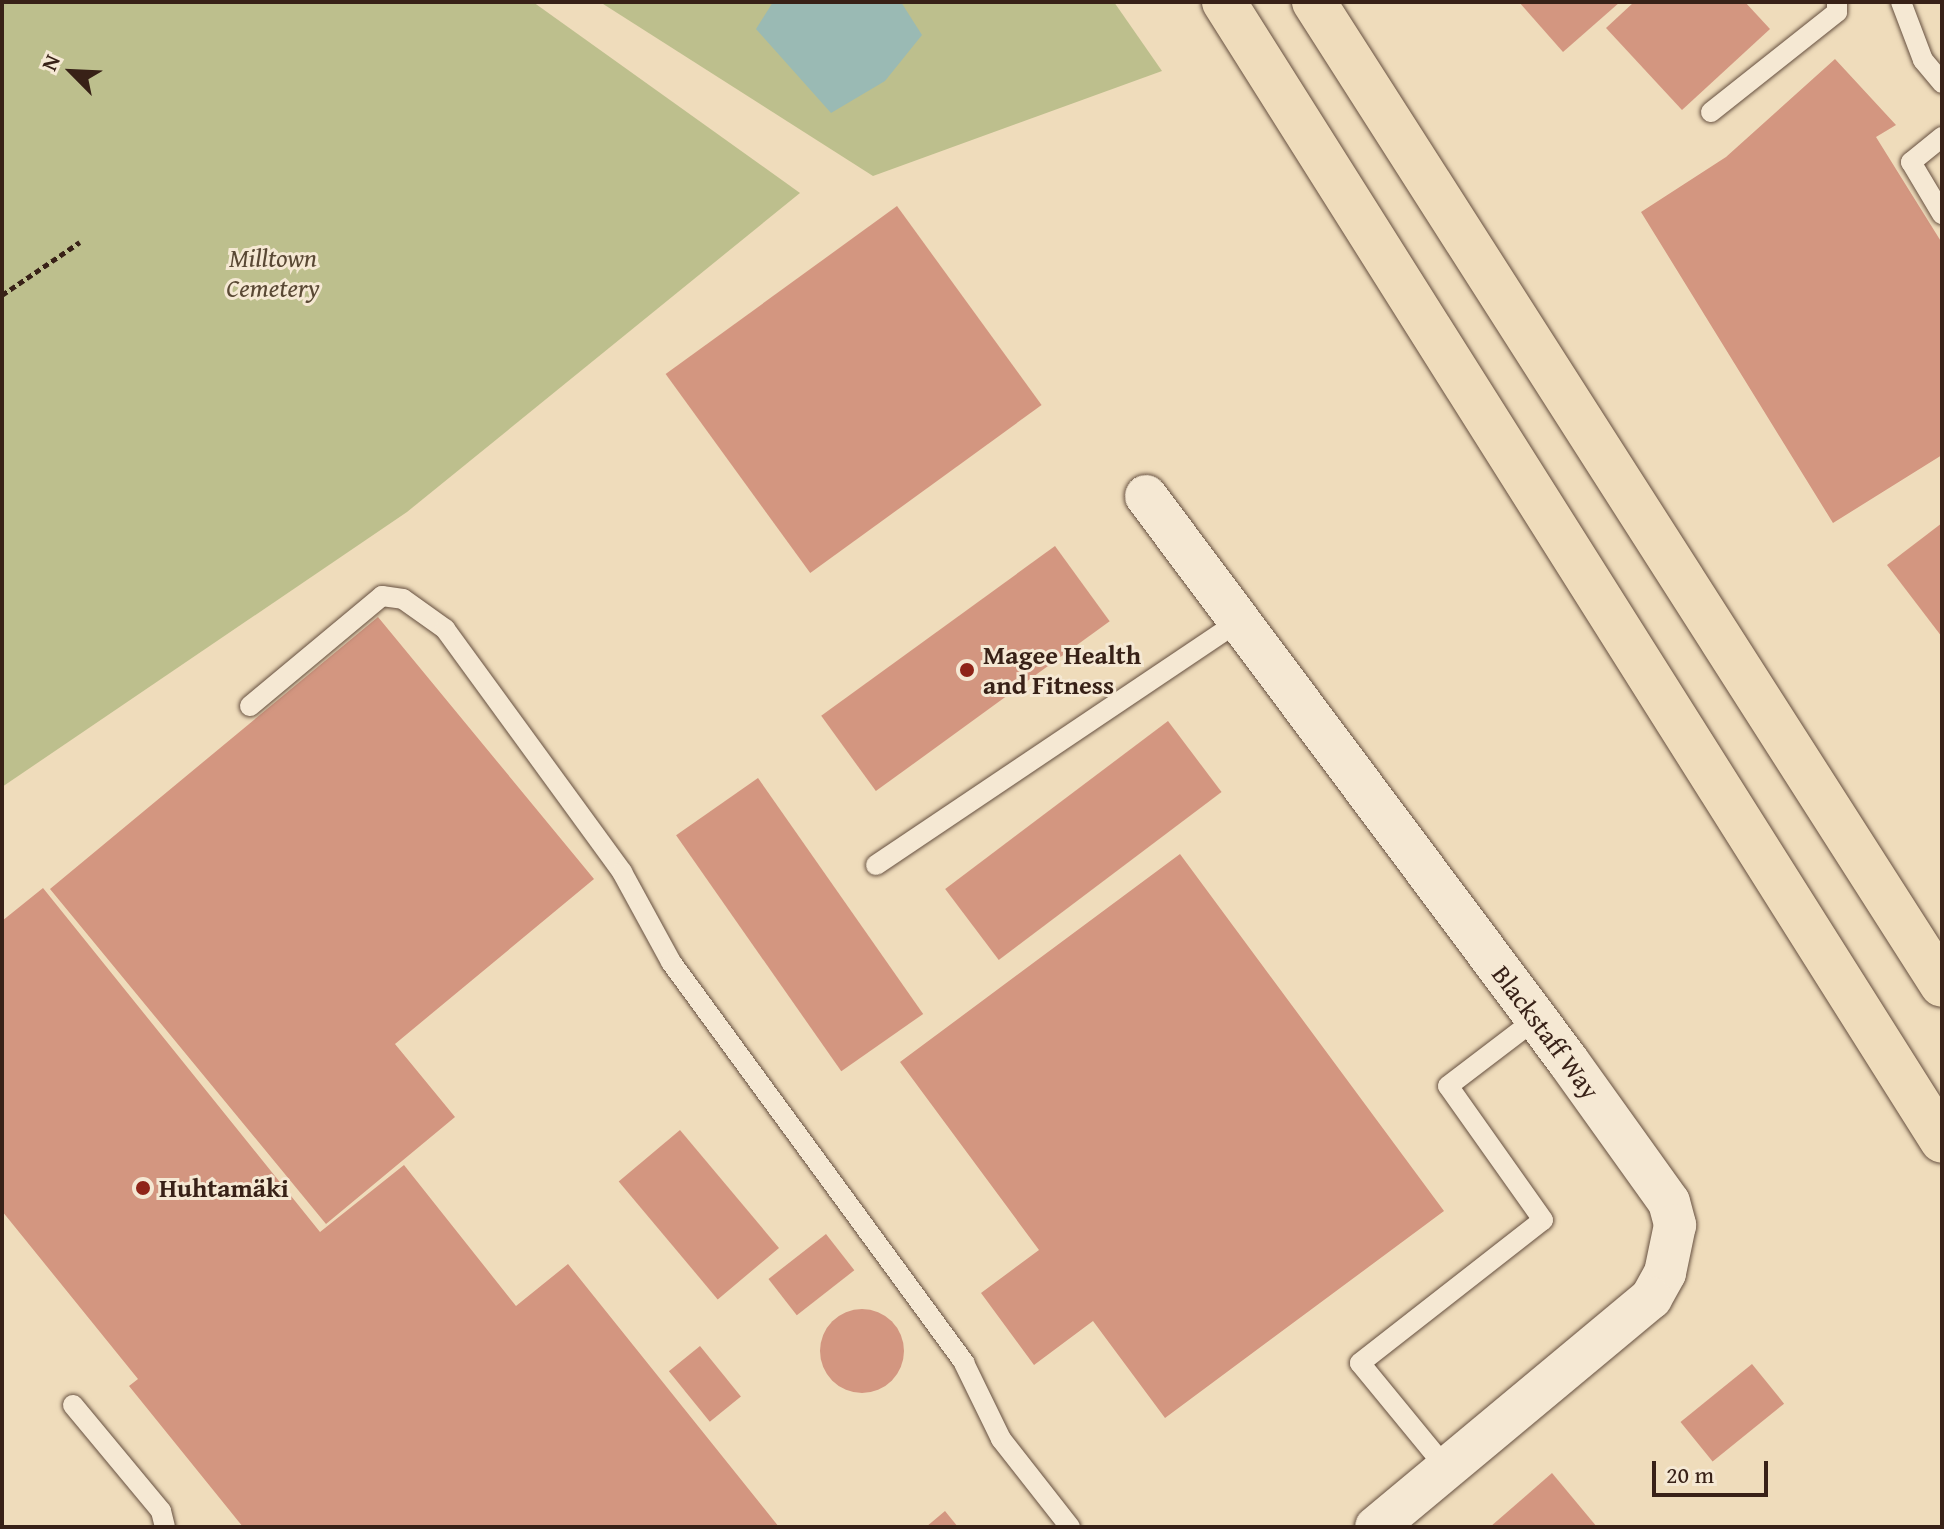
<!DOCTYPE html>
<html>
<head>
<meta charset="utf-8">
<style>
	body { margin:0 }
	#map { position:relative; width:1944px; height:1529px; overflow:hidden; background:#efdcbb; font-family:"Gentium Book Plus",serif }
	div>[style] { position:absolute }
	.green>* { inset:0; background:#bdbf8d }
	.water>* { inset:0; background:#9abab4 }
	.building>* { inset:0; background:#d39680; transform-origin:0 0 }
	.round { border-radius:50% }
	.path>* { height:5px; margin-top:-2.5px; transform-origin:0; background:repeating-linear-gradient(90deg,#382117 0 6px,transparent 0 10px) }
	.roads { filter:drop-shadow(0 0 2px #665040) drop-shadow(0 0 2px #665040) }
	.service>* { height:20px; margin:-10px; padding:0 10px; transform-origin:10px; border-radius:10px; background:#f5e8d3 }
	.minor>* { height:42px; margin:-21px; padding:0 21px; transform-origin:21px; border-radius:21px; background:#f5e8d3 }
	.motorway>* { height:44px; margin:-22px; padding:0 22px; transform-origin:22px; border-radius:22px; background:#efdcbb }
	.dots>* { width:22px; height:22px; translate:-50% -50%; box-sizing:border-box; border:4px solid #f5e8d3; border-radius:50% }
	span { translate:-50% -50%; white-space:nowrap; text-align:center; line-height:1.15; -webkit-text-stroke:6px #f5e8d3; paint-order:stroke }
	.park-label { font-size:26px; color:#594834; font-style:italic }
	.poi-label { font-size:26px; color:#382117; font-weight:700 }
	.left { translate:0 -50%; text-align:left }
	.street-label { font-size:26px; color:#382117 }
	.frame { position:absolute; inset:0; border:4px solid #382117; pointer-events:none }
	.north { position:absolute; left:32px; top:32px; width:80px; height:80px; -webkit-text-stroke:6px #f5e8d3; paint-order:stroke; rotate:294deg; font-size:22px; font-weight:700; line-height:32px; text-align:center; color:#382117 }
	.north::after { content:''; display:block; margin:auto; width:28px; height:36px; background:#382117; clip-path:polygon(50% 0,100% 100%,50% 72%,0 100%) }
	.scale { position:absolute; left:1652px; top:1461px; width:116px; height:36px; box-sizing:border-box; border:4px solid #382117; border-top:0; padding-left:10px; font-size:24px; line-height:28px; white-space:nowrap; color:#382117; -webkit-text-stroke:6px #f5e8d3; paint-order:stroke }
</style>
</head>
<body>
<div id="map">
	<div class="green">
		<i style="clip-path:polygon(2px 2px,533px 2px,800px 193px,407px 512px,2px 787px)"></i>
		<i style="clip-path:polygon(600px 2px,1114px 2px,1162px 71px,873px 176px)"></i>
	</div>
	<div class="water">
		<i style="clip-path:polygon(773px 2px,901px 2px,922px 35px,885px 81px,831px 113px,756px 29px)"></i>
	</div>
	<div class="building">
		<i style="clip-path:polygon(1519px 2px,1620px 2px,1563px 52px)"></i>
		<i style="clip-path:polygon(1634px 2px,1745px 2px,1770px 29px,1682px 110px,1606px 28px)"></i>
		<i style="clip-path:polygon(1835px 59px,1896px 125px,1876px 137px,1942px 243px,1942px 455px,1833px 523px,1641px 212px,1726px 157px)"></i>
		<i style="left:897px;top:206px;width:246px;height:286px;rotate:54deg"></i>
		<i style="clip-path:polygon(1942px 523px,1942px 637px,1887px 565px)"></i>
		<i style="left:1055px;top:546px;width:93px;height:289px;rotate:54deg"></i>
		<i style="clip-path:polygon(378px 617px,594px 879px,395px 1044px,455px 1117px,326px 1224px,50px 889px)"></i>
		<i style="left:1168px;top:721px;width:89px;height:279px;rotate:53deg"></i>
		<i style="left:758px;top:778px;width:288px;height:100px;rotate:55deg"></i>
		<i style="clip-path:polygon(1180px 854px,1444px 1211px,1165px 1418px,1093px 1321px,1034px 1365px,981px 1293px,1039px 1250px,900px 1062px)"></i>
		<i style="clip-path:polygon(43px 888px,320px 1232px,404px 1165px,516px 1306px,568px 1264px,779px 1527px,243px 1527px,129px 1386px,138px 1379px,2px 1211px,2px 921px)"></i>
		<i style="left:680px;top:1130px;width:154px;height:80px;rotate:50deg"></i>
		<i style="left:826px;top:1234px;width:46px;height:73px;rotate:52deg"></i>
		<i class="round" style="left:820px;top:1309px;width:84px;height:84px"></i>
		<i style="left:700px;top:1346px;width:65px;height:40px;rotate:51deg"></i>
		<i style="left:1752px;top:1364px;width:51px;height:92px;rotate:51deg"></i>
		<i style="clip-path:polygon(1552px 1473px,1597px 1527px,1490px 1527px)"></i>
		<i style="clip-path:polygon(945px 1511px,958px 1527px,926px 1527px)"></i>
	</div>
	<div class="path">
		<i style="left:2px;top:295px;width:94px;rotate:-34.2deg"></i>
	</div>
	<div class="roads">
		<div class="service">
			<i style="left:1901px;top:2px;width:62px;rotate:69.2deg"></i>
			<i style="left:1923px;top:60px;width:30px;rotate:50deg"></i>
			<i style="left:1711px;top:112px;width:161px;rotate:-38.4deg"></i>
			<i style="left:1837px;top:12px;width:10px;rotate:-90deg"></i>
			<i style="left:1942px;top:137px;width:40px;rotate:141deg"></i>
			<i style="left:1911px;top:162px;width:61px;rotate:59.2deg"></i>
			<i style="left:250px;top:706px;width:172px;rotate:-39.8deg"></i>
			<i style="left:382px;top:596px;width:21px;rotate:8deg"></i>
			<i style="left:403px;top:599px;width:52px;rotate:35.5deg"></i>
			<i style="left:445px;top:629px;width:301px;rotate:53.9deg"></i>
			<i style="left:622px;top:872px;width:102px;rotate:61.4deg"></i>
			<i style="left:671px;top:962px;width:497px;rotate:53.8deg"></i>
			<i style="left:964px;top:1363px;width:85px;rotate:64deg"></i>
			<i style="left:1001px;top:1439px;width:112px;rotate:51.9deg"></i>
			<i style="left:876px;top:865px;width:437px;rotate:-33.9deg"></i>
			<i style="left:73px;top:1405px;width:138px;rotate:50.3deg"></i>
			<i style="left:161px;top:1511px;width:16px;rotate:76deg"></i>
			<i style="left:1447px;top:1469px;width:137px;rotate:-129.4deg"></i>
			<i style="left:1360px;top:1363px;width:232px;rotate:-38deg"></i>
			<i style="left:1543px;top:1220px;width:164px;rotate:-125.3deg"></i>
			<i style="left:1448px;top:1086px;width:111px;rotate:-37.3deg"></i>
		</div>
		<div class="minor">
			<i style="left:1146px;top:496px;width:705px;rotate:53.24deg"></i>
			<i style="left:1568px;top:1061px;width:173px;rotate:54.4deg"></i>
			<i style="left:1669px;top:1202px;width:24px;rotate:75deg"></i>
			<i style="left:1675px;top:1225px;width:49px;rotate:101.8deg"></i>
			<i style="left:1665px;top:1273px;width:29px;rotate:119deg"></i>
			<i style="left:1651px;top:1298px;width:358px;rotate:140.2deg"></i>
		</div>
		<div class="motorway">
			<i style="left:1224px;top:2px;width:1346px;rotate:57.77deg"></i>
			<i style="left:1314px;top:2px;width:1166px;rotate:57.43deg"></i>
		</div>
	</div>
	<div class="dots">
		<i style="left:967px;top:670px;background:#8f2418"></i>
		<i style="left:143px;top:1188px;background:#8f2418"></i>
	</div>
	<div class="park-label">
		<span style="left:273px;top:273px">Milltown<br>Cemetery</span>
	</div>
	<div class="poi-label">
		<span class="left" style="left:983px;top:670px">Magee Health<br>and Fitness</span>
		<span class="left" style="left:159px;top:1188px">Huhtamäki</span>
	</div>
	<div class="street-label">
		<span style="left:1546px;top:1032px;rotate:53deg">Blackstaff Way</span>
	</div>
	<div class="frame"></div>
	<div class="north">N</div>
	<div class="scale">20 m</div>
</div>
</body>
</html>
